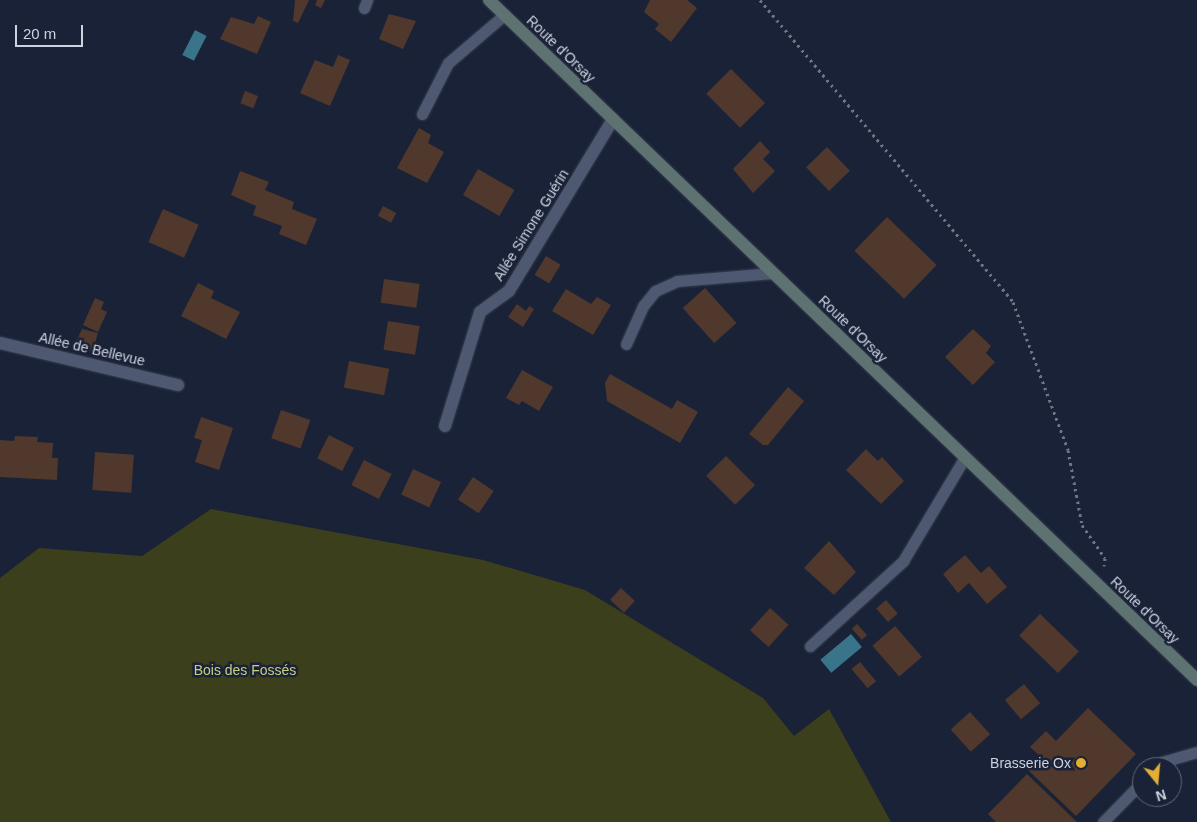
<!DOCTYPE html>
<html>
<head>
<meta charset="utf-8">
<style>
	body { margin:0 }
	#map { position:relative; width:1197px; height:822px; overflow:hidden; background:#1a2237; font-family:Helvetica,sans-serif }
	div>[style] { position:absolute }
	.green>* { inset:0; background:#3c3f1b }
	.water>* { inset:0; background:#39748b; transform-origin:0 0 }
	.building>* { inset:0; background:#51382c; transform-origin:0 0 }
	.path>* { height:3px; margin-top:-1.5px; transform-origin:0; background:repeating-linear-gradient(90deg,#6e7587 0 2.5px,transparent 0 6.5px) }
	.roads { filter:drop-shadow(0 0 1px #393f50) drop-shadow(0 0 1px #393f50) }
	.lane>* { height:11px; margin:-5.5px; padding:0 5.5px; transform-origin:5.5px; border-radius:5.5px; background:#4e5971 }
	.street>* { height:12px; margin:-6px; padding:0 6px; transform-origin:6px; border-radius:6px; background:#4e5971 }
	.secondary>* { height:12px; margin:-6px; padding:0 6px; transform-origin:6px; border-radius:6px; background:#5e7371 }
	.dots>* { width:14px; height:14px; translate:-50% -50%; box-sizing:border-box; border:2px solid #1a2237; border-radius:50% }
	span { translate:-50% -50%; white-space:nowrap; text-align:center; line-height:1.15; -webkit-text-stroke:5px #1a2237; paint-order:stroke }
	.street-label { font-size:14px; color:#ccd2e0 }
	.park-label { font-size:14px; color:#c8cf82 }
	.poi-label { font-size:14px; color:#ccd2e0 }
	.right { translate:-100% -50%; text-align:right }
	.north { position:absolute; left:1132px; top:757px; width:50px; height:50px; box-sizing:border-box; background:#1a2237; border:1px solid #61687b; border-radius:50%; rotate:163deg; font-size:14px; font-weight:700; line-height:20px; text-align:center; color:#ccd2e0 }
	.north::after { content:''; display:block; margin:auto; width:18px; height:22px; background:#e4ae35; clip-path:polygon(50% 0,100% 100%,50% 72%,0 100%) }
	.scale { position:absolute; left:15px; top:25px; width:68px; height:22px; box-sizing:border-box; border:2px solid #ccd2e0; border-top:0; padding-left:6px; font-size:15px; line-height:18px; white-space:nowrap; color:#ccd2e0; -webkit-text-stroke:4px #1a2237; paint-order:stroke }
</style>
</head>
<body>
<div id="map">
	<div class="green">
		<i style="clip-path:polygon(211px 509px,483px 560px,585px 590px,763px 698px,794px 736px,829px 709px,891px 822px,0 822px,0 578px,39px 548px,142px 556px)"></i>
	</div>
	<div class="water">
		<i style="left:195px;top:30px;width:13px;height:28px;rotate:27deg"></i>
		<i style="left:851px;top:634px;width:17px;height:40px;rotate:50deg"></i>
	</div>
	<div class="building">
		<i style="clip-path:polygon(295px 0,309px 0,298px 23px,293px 21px)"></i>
		<i style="clip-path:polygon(317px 0,325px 0,321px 8px,315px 5px)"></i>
		<i style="clip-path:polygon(650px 0,687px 0,697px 8px,671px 42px,655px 29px,659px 24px,644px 12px)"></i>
		<i style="clip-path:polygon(389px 14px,416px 21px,403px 49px,379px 39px)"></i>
		<i style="clip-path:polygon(258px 16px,271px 22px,257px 54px,220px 39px,231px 17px,254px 24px)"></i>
		<i style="clip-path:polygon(338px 55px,350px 60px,330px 106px,300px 93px,315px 60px,333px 67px)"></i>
		<i style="left:731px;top:69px;width:48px;height:35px;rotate:45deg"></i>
		<i style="left:245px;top:91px;width:14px;height:13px;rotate:21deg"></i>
		<i style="clip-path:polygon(419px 128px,431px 135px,428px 143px,444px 152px,427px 183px,397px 168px)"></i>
		<i style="clip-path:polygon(760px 141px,770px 152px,763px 159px,775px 171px,753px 193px,733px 169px)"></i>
		<i style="left:827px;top:147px;width:33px;height:29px;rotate:46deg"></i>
		<i style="left:478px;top:169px;width:42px;height:30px;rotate:30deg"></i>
		<i style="clip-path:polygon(240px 171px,269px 182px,265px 190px,294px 202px,292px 209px,317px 219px,306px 245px,279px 234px,282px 226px,253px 215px,256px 206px,231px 195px)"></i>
		<i style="left:383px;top:206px;width:15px;height:11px;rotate:28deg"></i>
		<i style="left:163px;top:209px;width:39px;height:36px;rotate:24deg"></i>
		<i style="left:887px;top:217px;width:69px;height:47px;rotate:44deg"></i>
		<i style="left:546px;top:256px;width:17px;height:22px;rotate:31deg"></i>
		<i style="left:384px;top:279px;width:36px;height:24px;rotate:8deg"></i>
		<i style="clip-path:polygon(198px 283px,214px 291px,211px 298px,240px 312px,226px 339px,181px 316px)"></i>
		<i style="left:705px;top:288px;width:47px;height:30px;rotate:48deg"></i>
		<i style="clip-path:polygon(566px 289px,591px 304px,597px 297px,611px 305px,593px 335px,552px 311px)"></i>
		<i style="clip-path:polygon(95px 298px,104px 302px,101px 309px,107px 312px,98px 332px,83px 325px)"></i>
		<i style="clip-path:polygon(517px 304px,526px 311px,529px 306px,534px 309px,523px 327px,508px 317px)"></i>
		<i style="left:388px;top:321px;width:32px;height:29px;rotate:9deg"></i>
		<i style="clip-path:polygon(82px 329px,98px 333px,92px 352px,73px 348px)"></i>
		<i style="clip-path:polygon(973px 329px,991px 346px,986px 353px,995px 362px,973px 385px,945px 357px)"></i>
		<i style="left:349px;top:361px;width:41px;height:27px;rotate:11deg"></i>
		<i style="clip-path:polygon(522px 370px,553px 387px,539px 411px,522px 401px,519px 405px,506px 398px)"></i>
		<i style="clip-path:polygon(610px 374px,672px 409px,677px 400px,698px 412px,680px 443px,607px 401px,605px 383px)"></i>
		<i style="clip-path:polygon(788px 387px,804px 401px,768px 445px,763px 445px,749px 434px)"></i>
		<i style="left:281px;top:410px;width:31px;height:30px;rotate:19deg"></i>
		<i style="clip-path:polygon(201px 417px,233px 428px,219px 470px,195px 462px,202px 440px,194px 438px)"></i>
		<i style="left:329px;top:435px;width:28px;height:26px;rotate:27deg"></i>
		<i style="clip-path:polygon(15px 436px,38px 437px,37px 442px,53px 443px,52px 458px,58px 458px,57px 480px,0 477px,0 440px,14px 441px)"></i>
		<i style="clip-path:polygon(866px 449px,878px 461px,882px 457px,904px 481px,881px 504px,846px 470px)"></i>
		<i style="left:95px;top:452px;width:39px;height:38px;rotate:4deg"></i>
		<i style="left:726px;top:456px;width:41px;height:28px;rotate:45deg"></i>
		<i style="left:364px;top:460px;width:31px;height:28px;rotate:27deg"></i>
		<i style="left:413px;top:469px;width:31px;height:28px;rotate:25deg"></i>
		<i style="left:473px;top:477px;width:25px;height:27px;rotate:34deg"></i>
		<i style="clip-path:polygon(829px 541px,856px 572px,834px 595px,804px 568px)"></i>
		<i style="clip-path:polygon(965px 555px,981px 573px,989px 566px,1007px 587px,987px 604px,969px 583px,958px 593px,943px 574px)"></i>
		<i style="left:621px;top:588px;width:19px;height:16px;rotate:43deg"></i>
		<i style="left:886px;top:600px;width:18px;height:13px;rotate:49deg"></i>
		<i style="left:770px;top:608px;width:25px;height:30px;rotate:42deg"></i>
		<i style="left:1040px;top:614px;width:54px;height:30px;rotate:44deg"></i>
		<i style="left:857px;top:624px;width:15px;height:7px;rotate:48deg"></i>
		<i style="left:895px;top:626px;width:41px;height:30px;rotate:49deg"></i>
		<i style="left:860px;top:662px;width:25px;height:11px;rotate:50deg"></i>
		<i style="left:1024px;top:684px;width:25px;height:25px;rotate:50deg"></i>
		<i style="clip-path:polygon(1088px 708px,1136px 754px,1076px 816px,1028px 770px,1041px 757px,1030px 747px,1046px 731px,1056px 741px)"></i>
		<i style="left:970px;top:712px;width:30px;height:26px;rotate:48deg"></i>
		<i style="clip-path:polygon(1027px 774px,1077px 822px,996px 822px,988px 814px)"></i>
	</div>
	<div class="path">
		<i style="left:760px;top:0;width:394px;rotate:50deg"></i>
		<i style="left:1013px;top:302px;width:158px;rotate:69.6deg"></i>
		<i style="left:1068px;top:450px;width:76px;rotate:79.4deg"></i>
		<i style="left:1082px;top:525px;width:40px;rotate:55.1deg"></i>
		<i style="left:1105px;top:558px;width:8px;rotate:97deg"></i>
	</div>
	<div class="roads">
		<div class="lane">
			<i style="left:364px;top:8px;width:9px;rotate:-69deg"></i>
			<i style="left:422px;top:114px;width:57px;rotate:-63deg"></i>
			<i style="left:448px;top:63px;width:74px;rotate:-40.6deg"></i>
			<i style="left:626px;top:344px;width:42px;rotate:-65.9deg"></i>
			<i style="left:643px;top:306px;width:19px;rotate:-51deg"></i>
			<i style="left:655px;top:291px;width:24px;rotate:-24deg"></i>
			<i style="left:677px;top:281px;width:96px;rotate:-4.8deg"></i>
			<i style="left:810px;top:646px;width:126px;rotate:-42.4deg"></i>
			<i style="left:903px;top:561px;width:121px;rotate:-59.2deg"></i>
			<i style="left:1157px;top:767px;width:7px;rotate:-45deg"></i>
			<i style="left:1162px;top:762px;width:36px;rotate:-16deg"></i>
			<i style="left:1103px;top:822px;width:56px;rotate:-45.7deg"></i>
		</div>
		<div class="street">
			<i style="left:0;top:343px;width:183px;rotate:13.3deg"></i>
			<i style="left:445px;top:426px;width:119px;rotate:-72.9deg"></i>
			<i style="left:480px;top:312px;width:36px;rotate:-36deg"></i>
			<i style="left:509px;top:291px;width:201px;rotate:-58.8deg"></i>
		</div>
		<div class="secondary">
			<i style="left:489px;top:0;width:982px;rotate:43.84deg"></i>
		</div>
	</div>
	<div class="dots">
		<i style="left:1081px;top:763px;background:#e4ae35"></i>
	</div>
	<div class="street-label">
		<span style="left:561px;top:49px;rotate:44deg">Route d'Orsay</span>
		<span style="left:531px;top:225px;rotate:-58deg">Allée Simone Guérin</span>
		<span style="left:853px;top:329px;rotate:44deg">Route d'Orsay</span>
		<span style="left:92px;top:349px;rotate:13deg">Allée de Bellevue</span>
		<span style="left:1145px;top:610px;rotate:44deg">Route d'Orsay</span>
	</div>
	<div class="park-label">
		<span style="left:245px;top:670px">Bois des Fossés</span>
	</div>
	<div class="poi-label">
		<span class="right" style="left:1071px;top:763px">Brasserie Ox</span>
	</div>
	<div class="north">N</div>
	<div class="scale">20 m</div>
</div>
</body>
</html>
